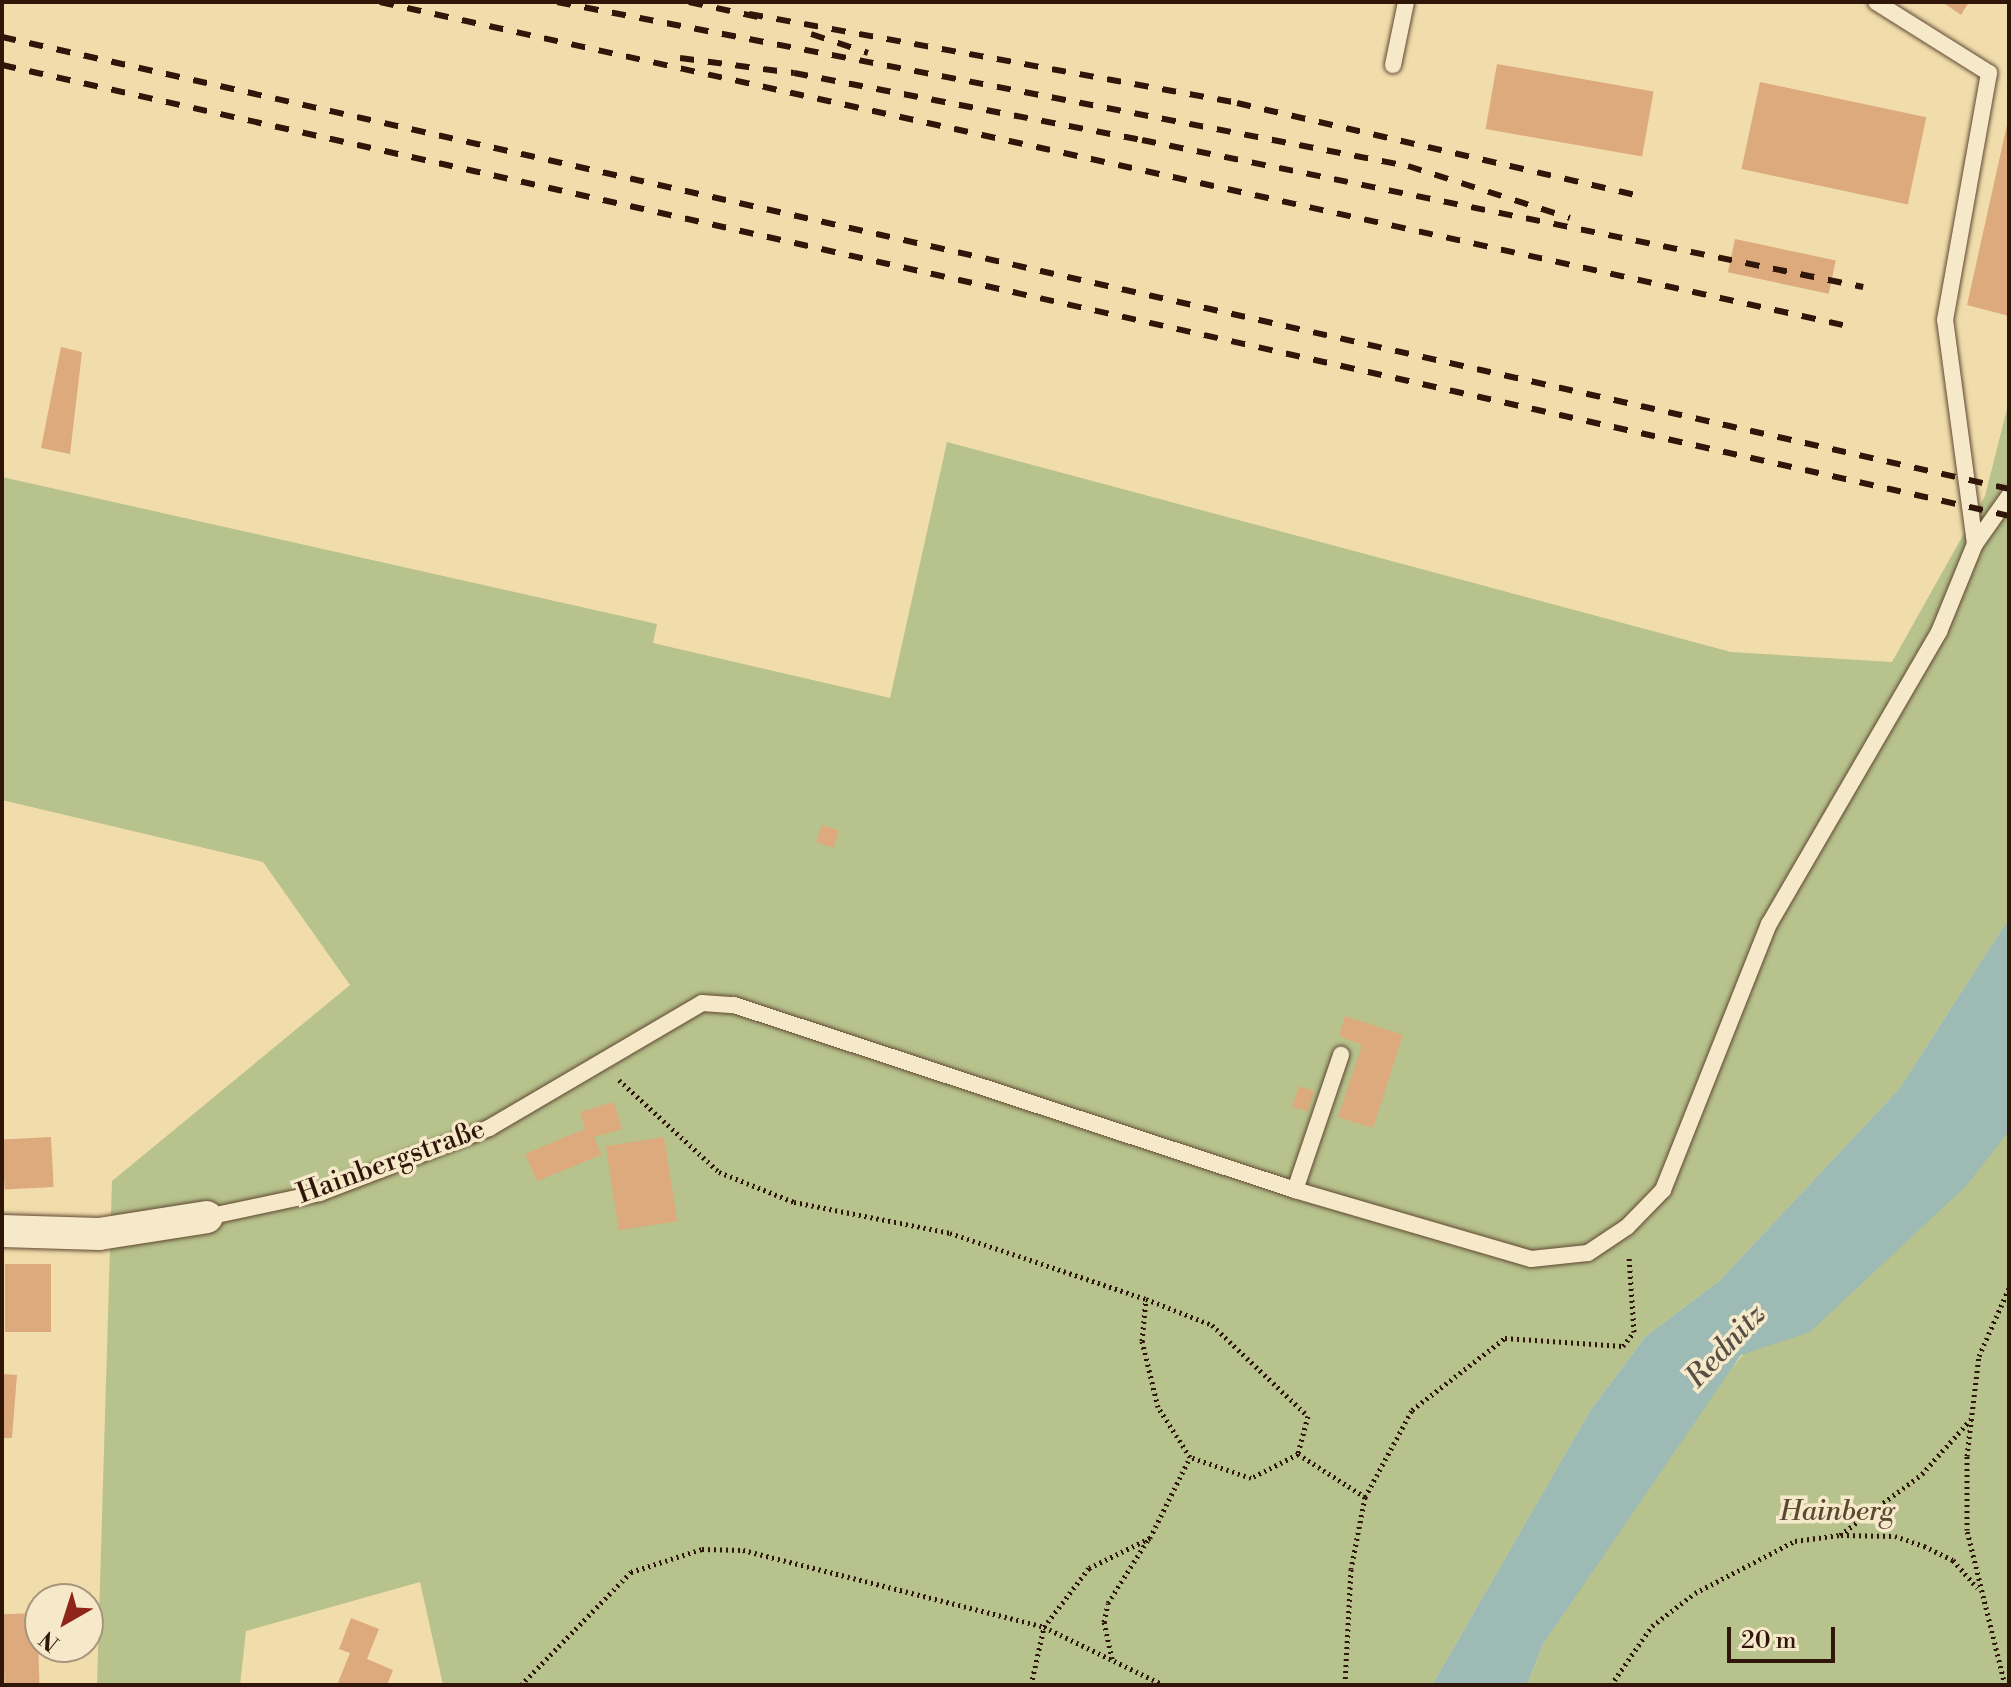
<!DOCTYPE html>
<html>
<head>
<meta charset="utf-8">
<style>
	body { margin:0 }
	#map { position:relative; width:2011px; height:1687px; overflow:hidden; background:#f1ddac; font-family:"Libre Bodoni",serif }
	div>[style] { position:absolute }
	.green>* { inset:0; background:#b7c28c }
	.water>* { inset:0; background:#9ebab4 }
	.building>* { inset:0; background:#ddaa7e; transform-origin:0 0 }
	.path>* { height:5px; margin-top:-2.5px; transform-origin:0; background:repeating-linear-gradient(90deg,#301509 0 2px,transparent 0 6px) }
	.roads { filter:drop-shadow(0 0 2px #604732) drop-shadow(0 0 2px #604732) }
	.lane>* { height:16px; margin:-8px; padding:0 8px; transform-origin:8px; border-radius:8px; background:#f6e9c9 }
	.street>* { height:32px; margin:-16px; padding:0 16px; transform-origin:16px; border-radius:16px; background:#f6e9c9 }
	.rail>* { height:6px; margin-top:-3px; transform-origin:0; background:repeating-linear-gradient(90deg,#301509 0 14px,transparent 0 28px) }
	span { translate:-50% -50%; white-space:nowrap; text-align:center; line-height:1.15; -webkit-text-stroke:7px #f6e9c9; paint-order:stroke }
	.street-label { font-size:28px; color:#301509 }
	.park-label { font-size:28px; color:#584930; font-style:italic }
	.water-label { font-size:30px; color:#564f45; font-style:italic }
	.frame { position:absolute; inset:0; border:4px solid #301509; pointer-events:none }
	.north { position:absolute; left:24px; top:1583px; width:80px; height:80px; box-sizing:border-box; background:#f6e9c9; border:2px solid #a7947c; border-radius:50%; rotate:219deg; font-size:22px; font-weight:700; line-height:32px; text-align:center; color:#301509 }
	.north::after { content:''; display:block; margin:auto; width:28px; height:36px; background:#8f2418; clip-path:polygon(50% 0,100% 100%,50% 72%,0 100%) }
	.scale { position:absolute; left:1727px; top:1627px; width:108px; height:36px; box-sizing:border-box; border:4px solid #301509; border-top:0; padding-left:10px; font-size:24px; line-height:28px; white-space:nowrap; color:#301509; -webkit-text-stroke:6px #f6e9c9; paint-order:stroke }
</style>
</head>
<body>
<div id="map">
	<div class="green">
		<i style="clip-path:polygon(2009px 401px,2009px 918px,1899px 1089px,1719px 1281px,1645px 1337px,1591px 1409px,1432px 1685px,443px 1685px,420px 1582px,246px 1631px,240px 1685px,97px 1685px,112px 1181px,350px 985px,263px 862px,2px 800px,2px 477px,657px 624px,653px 643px,890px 698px,947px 442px,1731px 652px,1892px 662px,1985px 496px)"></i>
		<i style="clip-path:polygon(2009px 1091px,2009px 1685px,1527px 1685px,1543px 1644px,1637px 1503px,1716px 1388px,1790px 1296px)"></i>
	</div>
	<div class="water">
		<i style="clip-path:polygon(2009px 918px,2009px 1131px,1966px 1186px,1810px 1332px,1741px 1355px,1543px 1644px,1527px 1685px,1432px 1685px,1591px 1409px,1645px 1337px,1719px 1281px,1899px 1089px)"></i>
	</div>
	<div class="building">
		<i style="clip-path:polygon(1942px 2px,1969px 2px,1961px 15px)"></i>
		<i style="left:1497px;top:64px;width:159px;height:66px;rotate:10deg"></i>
		<i style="left:1760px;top:82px;width:170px;height:89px;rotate:12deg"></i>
		<i style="clip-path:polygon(2008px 120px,2009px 120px,2009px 316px,1967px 305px)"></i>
		<i style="left:1735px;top:239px;width:103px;height:34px;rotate:12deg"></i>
		<i style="clip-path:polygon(61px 347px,82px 352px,70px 454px,41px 448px)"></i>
		<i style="left:822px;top:825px;width:18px;height:18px;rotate:19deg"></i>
		<i style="clip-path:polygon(1345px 1016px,1403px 1035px,1373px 1128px,1338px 1117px,1362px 1045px,1339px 1036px)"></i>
		<i style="left:1299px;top:1086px;width:16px;height:22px;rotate:18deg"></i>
		<i style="clip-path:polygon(614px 1102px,622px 1129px,594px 1137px,601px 1155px,537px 1181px,525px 1154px,585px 1129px,580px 1112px)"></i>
		<i style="left:51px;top:1137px;width:50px;height:49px;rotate:87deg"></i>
		<i style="left:664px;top:1137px;width:85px;height:59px;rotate:81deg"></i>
		<i style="left:5px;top:1264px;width:46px;height:68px"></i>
		<i style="clip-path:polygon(2px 1374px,17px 1375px,12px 1438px,2px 1438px)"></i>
		<i style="left:37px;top:1613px;width:72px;height:35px;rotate:88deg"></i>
		<i style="clip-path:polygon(351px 1618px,379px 1629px,367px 1659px,393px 1670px,387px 1685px,337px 1685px,350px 1653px,339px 1649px)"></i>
	</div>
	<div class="path">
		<i style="left:619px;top:1080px;width:136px;rotate:42.6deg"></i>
		<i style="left:719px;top:1172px;width:81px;rotate:21.8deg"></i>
		<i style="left:794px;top:1202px;width:159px;rotate:11.2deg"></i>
		<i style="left:950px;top:1233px;width:207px;rotate:18.6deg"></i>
		<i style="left:1146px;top:1299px;width:71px;rotate:21.5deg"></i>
		<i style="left:1212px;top:1325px;width:132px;rotate:43.5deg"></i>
		<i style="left:1308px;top:1416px;width:39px;rotate:105deg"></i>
		<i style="left:1298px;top:1454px;width:53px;rotate:152.9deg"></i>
		<i style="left:1251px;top:1478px;width:65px;rotate:-161deg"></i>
		<i style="left:1190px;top:1457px;width:59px;rotate:-122.6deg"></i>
		<i style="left:1158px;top:1407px;width:68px;rotate:-103.6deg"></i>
		<i style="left:1142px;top:1341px;width:42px;rotate:-84.6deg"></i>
		<i style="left:1298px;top:1454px;width:80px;rotate:32.7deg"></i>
		<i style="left:1365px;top:1497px;width:73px;rotate:101deg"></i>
		<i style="left:1351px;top:1569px;width:116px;rotate:93deg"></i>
		<i style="left:1365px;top:1497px;width:99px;rotate:-61.6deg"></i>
		<i style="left:1412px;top:1410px;width:118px;rotate:-37.7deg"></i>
		<i style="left:1505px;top:1338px;width:118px;rotate:3.9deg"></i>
		<i style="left:1623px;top:1346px;width:18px;rotate:-52deg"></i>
		<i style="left:1634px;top:1332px;width:75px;rotate:-93.8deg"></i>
		<i style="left:1841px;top:1535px;width:54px;rotate:1.1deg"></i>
		<i style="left:1895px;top:1536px;width:31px;rotate:19deg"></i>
		<i style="left:1924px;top:1546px;width:32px;rotate:26deg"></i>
		<i style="left:1953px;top:1560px;width:37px;rotate:49deg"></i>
		<i style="left:1112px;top:1659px;width:38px;rotate:-102deg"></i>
		<i style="left:1104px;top:1622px;width:19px;rotate:-78deg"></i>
		<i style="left:1108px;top:1603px;width:77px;rotate:-57.8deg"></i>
		<i style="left:521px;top:1685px;width:158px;rotate:-45.8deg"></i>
		<i style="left:631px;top:1572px;width:75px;rotate:-17.9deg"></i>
		<i style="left:702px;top:1549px;width:41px;rotate:1.4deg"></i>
		<i style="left:743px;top:1550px;width:311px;rotate:14.3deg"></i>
		<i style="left:1044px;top:1627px;width:133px;rotate:25.8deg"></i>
		<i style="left:1031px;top:1685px;width:59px;rotate:-77.4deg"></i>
		<i style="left:1044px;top:1627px;width:74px;rotate:-52.7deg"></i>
		<i style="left:1089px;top:1568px;width:68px;rotate:-26.2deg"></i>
		<i style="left:1150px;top:1538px;width:90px;rotate:-63.7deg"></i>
		<i style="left:1611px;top:1685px;width:72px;rotate:-55.2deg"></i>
		<i style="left:1652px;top:1626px;width:54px;rotate:-37.5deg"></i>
		<i style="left:1695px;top:1593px;width:113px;rotate:-27.5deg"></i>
		<i style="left:1795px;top:1541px;width:45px;rotate:-7.6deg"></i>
		<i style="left:1840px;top:1535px;width:102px;rotate:-36.6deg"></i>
		<i style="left:1922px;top:1474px;width:74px;rotate:-48.3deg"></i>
		<i style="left:2005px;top:1685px;width:160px;rotate:-103.8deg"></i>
		<i style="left:1967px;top:1530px;width:74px;rotate:-90deg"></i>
		<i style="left:1967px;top:1456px;width:101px;rotate:-83.2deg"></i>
		<i style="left:1979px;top:1356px;width:74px;rotate:-66.2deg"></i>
	</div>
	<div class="roads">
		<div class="lane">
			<i style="left:1393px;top:65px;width:64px;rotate:-78.3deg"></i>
			<i style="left:1975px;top:544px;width:59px;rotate:-54.7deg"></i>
			<i style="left:1295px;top:1190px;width:143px;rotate:-71.2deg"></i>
			<i style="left:207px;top:1217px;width:116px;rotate:-12deg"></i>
			<i style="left:320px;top:1193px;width:181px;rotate:-21deg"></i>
			<i style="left:489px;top:1128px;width:247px;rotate:-30.4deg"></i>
			<i style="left:702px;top:1003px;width:32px;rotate:4deg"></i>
			<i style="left:734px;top:1005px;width:591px;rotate:18.25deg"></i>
			<i style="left:1295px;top:1190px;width:246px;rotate:16.3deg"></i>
			<i style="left:1531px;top:1259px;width:57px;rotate:-6deg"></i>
			<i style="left:1588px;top:1253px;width:47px;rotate:-33.7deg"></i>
			<i style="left:1627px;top:1227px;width:52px;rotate:-45.8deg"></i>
			<i style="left:1663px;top:1190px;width:286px;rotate:-68.3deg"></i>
			<i style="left:1769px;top:924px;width:338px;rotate:-59.8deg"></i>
			<i style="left:1939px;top:632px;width:95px;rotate:-67.8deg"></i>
			<i style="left:1975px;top:544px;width:226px;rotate:-97.6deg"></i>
			<i style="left:1945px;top:320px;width:251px;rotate:-79.9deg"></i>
			<i style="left:1989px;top:73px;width:133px;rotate:-147.9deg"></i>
		</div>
		<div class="street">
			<i style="left:2px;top:1231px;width:97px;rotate:1.8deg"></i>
			<i style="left:99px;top:1234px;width:109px;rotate:-8.9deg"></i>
		</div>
	</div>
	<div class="rail">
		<i style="left:380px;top:2px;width:1502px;rotate:12.45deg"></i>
		<i style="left:557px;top:2px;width:867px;rotate:10.91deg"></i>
		<i style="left:1408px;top:166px;width:170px;rotate:17.8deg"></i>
		<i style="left:689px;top:2px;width:71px;rotate:12.3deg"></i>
		<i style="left:749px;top:14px;width:496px;rotate:10.3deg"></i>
		<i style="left:1237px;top:103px;width:409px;rotate:13deg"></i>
		<i style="left:811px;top:34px;width:60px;rotate:18.4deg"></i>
		<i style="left:2px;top:37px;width:2057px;rotate:12.69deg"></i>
		<i style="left:680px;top:58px;width:115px;rotate:7.5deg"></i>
		<i style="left:794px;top:73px;width:354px;rotate:10.9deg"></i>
		<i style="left:1142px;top:140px;width:736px;rotate:11.52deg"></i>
		<i style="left:2px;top:65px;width:2057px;rotate:12.66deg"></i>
	</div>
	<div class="street-label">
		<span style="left:391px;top:1162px;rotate:-20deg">Hainbergstraße</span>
	</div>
	<div class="park-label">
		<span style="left:1837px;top:1512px">Hainberg</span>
	</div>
	<div class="water-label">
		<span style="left:1726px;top:1346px;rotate:-47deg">Rednitz</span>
	</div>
	<div class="frame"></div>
	<div class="north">N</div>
	<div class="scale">20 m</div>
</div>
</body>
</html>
